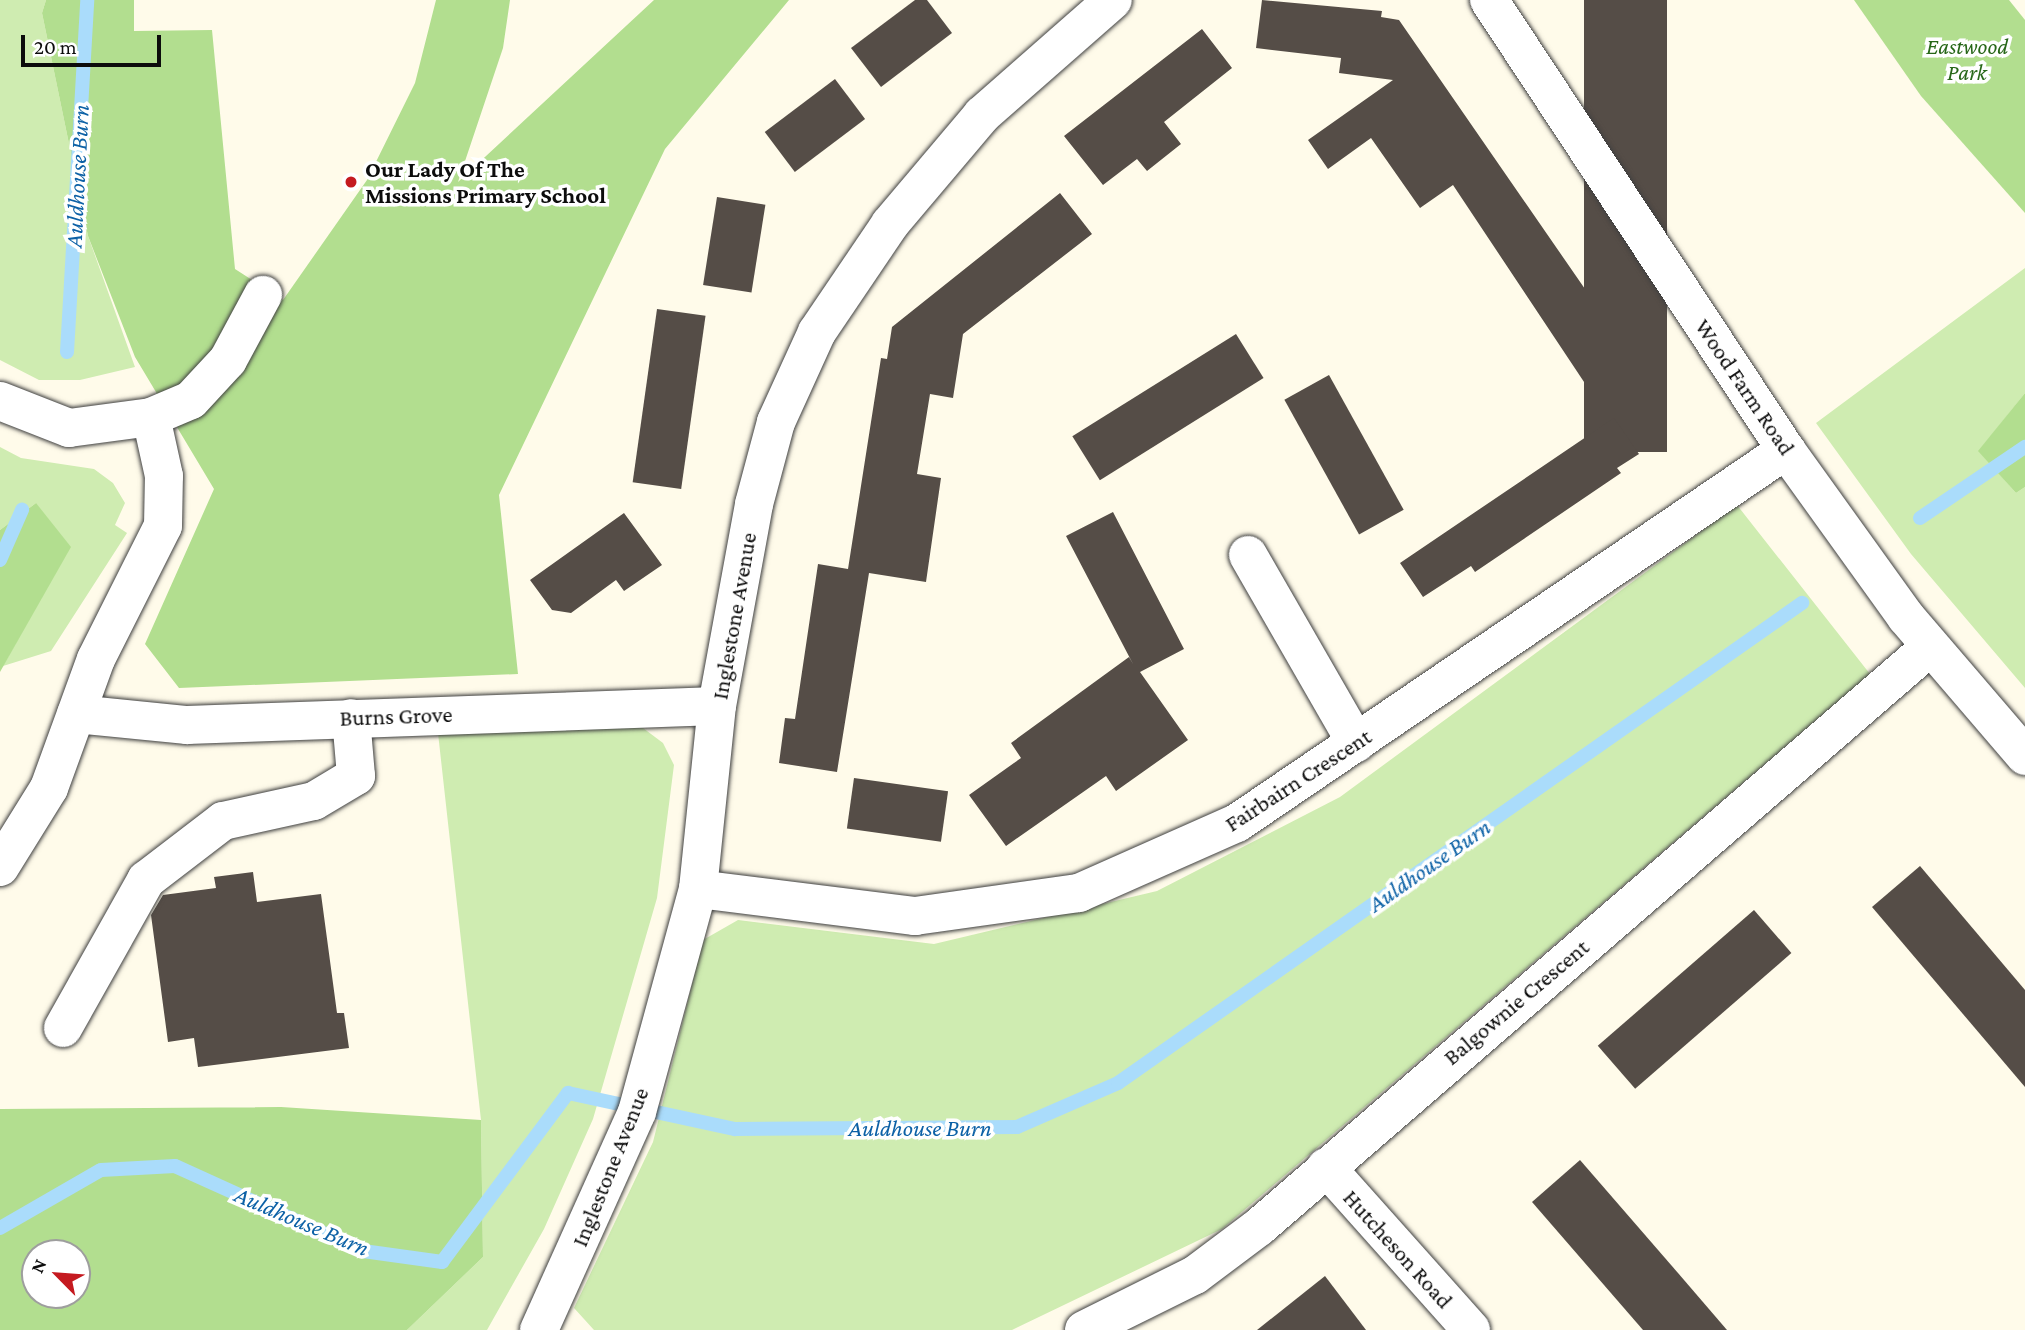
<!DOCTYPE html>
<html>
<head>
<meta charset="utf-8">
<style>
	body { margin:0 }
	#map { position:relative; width:2025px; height:1330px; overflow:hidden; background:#fffbea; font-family:"Crimson Pro",serif }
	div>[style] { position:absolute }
	.green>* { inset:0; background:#cfecb1 }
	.forest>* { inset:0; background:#b2de8f }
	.stream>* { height:14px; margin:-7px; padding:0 7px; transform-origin:7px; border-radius:7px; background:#aadcfb }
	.building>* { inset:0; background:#554d47; transform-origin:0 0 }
	.roads { filter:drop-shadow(0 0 2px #3f3f3f) drop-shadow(0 0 2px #3f3f3f) }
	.minor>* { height:38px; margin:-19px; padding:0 19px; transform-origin:19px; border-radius:19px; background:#fff }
	.dots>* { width:19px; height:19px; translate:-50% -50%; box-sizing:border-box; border:4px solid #fff; border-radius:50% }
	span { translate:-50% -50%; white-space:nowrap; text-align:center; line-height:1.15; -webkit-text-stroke:7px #fff; paint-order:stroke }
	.park-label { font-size:23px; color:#276718; font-style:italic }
	.poi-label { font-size:23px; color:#0c0c0c; font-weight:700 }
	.left { translate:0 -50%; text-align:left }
	.street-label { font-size:23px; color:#0c0c0c }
	.water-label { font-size:24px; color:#0c61a6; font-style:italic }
	.north { position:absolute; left:21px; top:1239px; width:70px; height:70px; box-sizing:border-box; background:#fff; border:2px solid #9e9e9e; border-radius:50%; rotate:295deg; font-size:19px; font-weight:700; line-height:28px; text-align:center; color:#0c0c0c }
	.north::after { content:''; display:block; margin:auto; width:24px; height:32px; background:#c51a20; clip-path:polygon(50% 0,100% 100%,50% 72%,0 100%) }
	.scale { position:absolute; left:21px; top:35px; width:140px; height:32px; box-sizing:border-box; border:4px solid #0c0c0c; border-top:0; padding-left:9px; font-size:21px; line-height:24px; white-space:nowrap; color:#0c0c0c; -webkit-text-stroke:5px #fff; paint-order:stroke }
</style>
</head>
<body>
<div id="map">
	<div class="green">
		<i style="clip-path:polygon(0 0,46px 0,42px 13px,88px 236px,135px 367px,80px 380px,39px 380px,0 360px)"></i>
		<i style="clip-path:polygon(2025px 268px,2025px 393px,1979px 451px,2016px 493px,2025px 487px,2025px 688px,1911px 554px,1816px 423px)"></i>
		<i style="clip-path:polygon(0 447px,21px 458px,94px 469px,113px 483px,125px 503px,115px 525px,127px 533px,51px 651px,3px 666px,27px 623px,36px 503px,0 530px)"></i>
		<i style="clip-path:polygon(1737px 505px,1870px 674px,1222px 1229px,1012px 1330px,594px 1330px,574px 1308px,653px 1142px,703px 940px,738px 920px,934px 944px,1157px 891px,1340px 797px)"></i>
		<i style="clip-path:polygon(437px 724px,639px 725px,663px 743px,674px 765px,657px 898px,593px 1119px,544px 1229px,487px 1330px,407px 1330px,483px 1257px,481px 1120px)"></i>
	</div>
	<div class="forest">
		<i style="clip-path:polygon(46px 0,134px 0,134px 31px,212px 30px,235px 269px,283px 300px,367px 180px,415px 83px,436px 0,510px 0,503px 48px,458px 182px,654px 0,789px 0,665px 149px,499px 495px,518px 674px,179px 688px,145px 644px,214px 489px,135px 357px,88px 236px,42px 13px)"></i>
		<i style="clip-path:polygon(1854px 0,2009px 0,2025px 20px,2025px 213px,1921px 96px)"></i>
		<i style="clip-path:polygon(2025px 393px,2025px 487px,2016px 493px,1978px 451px)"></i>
		<i style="clip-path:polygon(36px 503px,71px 547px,0 672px,0 530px)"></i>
		<i style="clip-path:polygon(evenodd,281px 1107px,481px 1120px,483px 1257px,407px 1330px,0 1330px,0 1109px,281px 1107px,35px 1253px,77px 1253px,77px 1295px,35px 1295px,35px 1253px)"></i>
	</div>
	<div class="stream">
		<i style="left:67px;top:352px;width:353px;rotate:-86.7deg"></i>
		<i style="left:1920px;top:518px;width:127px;rotate:-34.1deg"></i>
		<i style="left:0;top:560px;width:55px;rotate:-66.3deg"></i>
		<i style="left:0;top:1228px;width:116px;rotate:-29.9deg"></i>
		<i style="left:101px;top:1170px;width:74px;rotate:-3.1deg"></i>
		<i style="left:175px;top:1166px;width:206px;rotate:24.3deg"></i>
		<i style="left:363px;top:1251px;width:80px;rotate:7.9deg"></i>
		<i style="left:442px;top:1262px;width:211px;rotate:-53.3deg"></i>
		<i style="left:568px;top:1093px;width:171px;rotate:12.2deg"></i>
		<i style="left:735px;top:1129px;width:282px;rotate:-0.4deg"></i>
		<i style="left:1017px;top:1127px;width:110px;rotate:-23.5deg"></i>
		<i style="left:1118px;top:1083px;width:836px;rotate:-35.06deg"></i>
	</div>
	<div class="building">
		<i style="clip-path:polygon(915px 0,927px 0,952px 33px,881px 87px,851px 48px)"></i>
		<i style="clip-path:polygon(1262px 0,1382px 11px,1381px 17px,1399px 20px,1641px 370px,1596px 400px,1453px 185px,1420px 208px,1371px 138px,1328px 169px,1308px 140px,1393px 80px,1339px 73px,1341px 58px,1256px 48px)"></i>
		<i style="left:1584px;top:0;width:83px;height:452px"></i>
		<i style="clip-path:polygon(1202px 29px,1232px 68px,1164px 122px,1181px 144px,1147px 171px,1137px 159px,1103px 185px,1064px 136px)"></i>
		<i style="left:835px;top:79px;width:50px;height:88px;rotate:53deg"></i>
		<i style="clip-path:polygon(1060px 193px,1092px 234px,963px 334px,953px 398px,930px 394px,917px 474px,941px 478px,926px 582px,869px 573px,837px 772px,779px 763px,785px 718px,795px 719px,818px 564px,848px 569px,881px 358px,887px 359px,892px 327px)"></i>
		<i style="left:717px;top:197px;width:49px;height:89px;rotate:9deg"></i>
		<i style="left:657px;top:309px;width:49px;height:175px;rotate:8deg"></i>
		<i style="left:1236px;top:334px;width:52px;height:193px;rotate:58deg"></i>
		<i style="left:1329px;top:375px;width:154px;height:51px;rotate:61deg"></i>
		<i style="clip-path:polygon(1614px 418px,1639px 454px,1617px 468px,1621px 473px,1475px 572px,1471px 566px,1423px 597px,1400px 563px)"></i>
		<i style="clip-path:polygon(1113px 512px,1184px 649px,1140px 672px,1188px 740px,1116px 791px,1106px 776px,1006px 846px,969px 795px,1021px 758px,1011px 743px,1129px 657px,1133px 664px,1066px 536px)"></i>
		<i style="clip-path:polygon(624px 513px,662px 565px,624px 591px,616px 580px,571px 613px,552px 610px,530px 580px)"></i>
		<i style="left:854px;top:778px;width:95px;height:51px;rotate:8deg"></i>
		<i style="clip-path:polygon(1920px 866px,2025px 990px,2025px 1087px,1872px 907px)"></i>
		<i style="clip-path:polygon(253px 872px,257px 902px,321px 894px,337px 1013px,344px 1013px,349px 1048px,198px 1067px,194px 1038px,168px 1042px,151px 915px,163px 895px,216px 888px,214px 877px)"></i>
		<i style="left:1754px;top:910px;width:57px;height:207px;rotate:49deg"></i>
		<i style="clip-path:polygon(1580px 1160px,1678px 1273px,1727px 1330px,1643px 1330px,1532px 1202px)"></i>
		<i style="clip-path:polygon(1325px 1276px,1366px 1330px,1257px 1330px)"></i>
	</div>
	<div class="roads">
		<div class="minor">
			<i style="left:1489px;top:0;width:539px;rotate:56.58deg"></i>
			<i style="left:1786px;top:450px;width:206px;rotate:54.3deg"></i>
			<i style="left:1906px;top:617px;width:183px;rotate:49.4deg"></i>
			<i style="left:0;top:401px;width:74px;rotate:21.4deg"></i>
			<i style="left:69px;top:428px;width:83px;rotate:-7.6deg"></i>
			<i style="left:151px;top:417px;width:43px;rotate:-23deg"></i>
			<i style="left:191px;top:400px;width:54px;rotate:-47.2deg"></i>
			<i style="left:228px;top:360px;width:74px;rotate:-61.7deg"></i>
			<i style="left:1248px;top:555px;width:217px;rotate:60.1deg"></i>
			<i style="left:76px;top:714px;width:112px;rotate:5.7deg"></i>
			<i style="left:187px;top:725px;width:530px;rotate:-2.05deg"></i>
			<i style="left:0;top:867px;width:93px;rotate:-58.2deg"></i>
			<i style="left:49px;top:788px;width:137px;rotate:-70deg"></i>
			<i style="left:96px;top:659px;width:149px;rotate:-63.3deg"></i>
			<i style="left:163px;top:526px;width:50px;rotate:-88.9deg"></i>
			<i style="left:164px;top:476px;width:60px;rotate:-102.4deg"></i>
			<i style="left:698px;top:889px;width:219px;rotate:7.1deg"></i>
			<i style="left:915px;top:916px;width:166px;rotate:-8deg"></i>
			<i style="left:1079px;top:893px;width:173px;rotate:-23.9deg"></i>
			<i style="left:1237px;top:823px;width:664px;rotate:-34.19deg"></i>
			<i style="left:63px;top:1028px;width:170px;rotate:-60.7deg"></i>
			<i style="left:146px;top:880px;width:97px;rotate:-37.5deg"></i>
			<i style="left:223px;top:821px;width:93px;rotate:-12.4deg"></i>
			<i style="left:314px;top:801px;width:49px;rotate:-30.8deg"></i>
			<i style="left:356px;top:776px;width:58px;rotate:-94.9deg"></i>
			<i style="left:1326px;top:1167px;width:218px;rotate:48.3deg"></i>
			<i style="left:539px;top:1330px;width:239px;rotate:-65.8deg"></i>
			<i style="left:637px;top:1112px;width:231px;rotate:-74.7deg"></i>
			<i style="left:698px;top:889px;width:184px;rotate:-84.1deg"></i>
			<i style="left:717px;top:706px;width:205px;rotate:-79.6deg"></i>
			<i style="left:754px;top:504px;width:85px;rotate:-75deg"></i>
			<i style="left:776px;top:422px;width:99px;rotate:-65.5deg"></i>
			<i style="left:817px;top:332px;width:130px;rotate:-55.9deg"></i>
			<i style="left:890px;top:224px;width:143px;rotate:-49.8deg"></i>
			<i style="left:982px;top:115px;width:174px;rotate:-41.3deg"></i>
			<i style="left:1084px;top:1330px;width:124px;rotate:-26.4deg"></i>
			<i style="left:1195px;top:1275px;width:80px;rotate:-36.9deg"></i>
			<i style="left:1259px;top:1227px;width:887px;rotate:-40.84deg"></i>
		</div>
	</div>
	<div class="dots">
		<i style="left:351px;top:182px;background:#c51a20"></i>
	</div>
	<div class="park-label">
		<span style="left:1967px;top:59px">Eastwood<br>Park</span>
	</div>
	<div class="poi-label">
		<span class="left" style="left:365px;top:182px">Our Lady Of The<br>Missions Primary School</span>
	</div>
	<div class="street-label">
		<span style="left:1745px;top:387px;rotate:56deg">Wood Farm Road</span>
		<span style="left:734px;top:616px;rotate:-80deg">Inglestone Avenue</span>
		<span style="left:396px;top:716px;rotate:-2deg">Burns Grove</span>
		<span style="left:1298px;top:780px;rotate:-33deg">Fairbairn Crescent</span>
		<span style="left:1516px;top:1002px;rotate:-40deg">Balgownie Crescent</span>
		<span style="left:610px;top:1167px;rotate:-68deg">Inglestone Avenue</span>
		<span style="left:1398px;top:1249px;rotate:48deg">Hutcheson Road</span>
	</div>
	<div class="water-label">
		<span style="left:77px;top:176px;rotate:-87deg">Auldhouse Burn</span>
		<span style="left:1429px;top:865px;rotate:-35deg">Auldhouse Burn</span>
		<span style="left:920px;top:1128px">Auldhouse Burn</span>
		<span style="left:302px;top:1221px;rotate:23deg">Auldhouse Burn</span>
	</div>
	<div class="north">N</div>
	<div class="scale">20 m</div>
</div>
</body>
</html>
